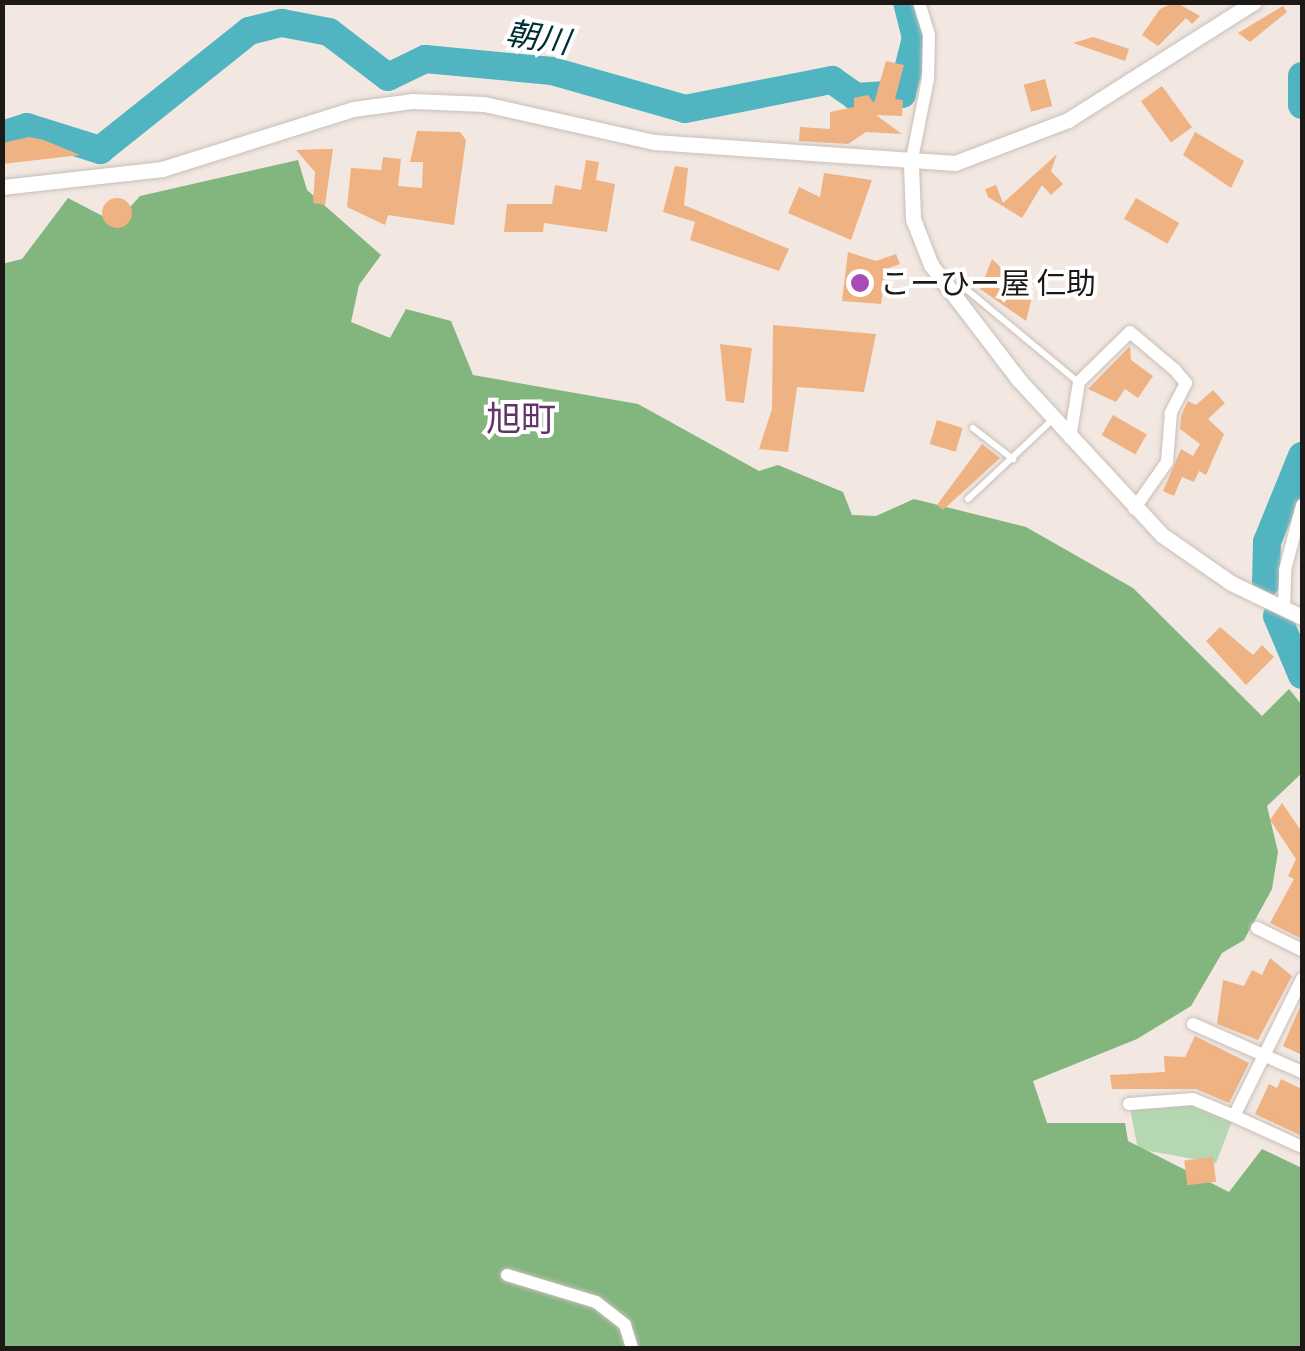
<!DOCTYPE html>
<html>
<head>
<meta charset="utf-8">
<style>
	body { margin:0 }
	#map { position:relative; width:1305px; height:1351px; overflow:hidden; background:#f2e8e1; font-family:"PT Sans Narrow","Noto Sans JP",sans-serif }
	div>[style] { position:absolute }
	.green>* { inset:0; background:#b5d8b2 }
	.forest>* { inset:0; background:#83b57e }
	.river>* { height:28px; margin:-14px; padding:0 14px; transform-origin:14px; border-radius:14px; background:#50b4c1 }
	.building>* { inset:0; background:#efb283; transform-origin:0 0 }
	.round { border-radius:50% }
	.roads { filter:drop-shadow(0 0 2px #c8bfb8) drop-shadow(0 0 2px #c8bfb8) }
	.service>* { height:6px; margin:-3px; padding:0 3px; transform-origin:3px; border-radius:3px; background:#fff }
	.minor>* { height:12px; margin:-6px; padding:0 6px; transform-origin:6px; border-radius:6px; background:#fff }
	.tertiary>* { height:15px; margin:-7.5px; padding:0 7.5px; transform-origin:7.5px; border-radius:7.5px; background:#fff }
	.dots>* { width:28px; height:28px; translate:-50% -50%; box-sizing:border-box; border:5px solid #fff; border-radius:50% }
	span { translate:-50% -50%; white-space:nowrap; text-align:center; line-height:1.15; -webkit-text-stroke:8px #fff; paint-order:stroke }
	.poi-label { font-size:30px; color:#1d1917 }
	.left { translate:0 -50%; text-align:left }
	.water-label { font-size:32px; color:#003035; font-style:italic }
	.quarter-label { font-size:35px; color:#623569 }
	.frame { position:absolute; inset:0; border:5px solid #1d1917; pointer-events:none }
</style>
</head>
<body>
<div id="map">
	<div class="green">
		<i style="clip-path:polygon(1183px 1099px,1234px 1116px,1216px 1163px,1138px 1149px,1129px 1104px)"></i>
	</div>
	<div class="forest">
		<i style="clip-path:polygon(298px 160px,307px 190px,381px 255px,359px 285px,351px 322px,390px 338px,406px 309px,451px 321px,473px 375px,638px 404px,759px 471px,778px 465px,843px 492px,852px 515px,876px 516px,914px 499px,1026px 527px,1133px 588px,1262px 716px,1289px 689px,1302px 705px,1302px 773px,1267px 806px,1278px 852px,1272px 889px,1244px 940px,1222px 953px,1191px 1006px,1137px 1039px,1033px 1081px,1047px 1123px,1125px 1123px,1128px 1141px,1229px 1192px,1262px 1149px,1302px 1168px,1302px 1348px,3px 1348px,2px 264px,22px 259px,68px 198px,116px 223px,140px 196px)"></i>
	</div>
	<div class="river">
		<i style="left:1302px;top:76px;width:29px;rotate:90deg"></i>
		<i style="left:2px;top:135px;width:26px;rotate:-18deg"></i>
		<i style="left:27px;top:127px;width:77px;rotate:17.5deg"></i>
		<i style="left:100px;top:150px;width:191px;rotate:-38.6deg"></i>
		<i style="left:249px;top:31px;width:34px;rotate:-14deg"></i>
		<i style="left:282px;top:23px;width:48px;rotate:10.8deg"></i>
		<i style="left:329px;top:32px;width:74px;rotate:37.3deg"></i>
		<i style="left:388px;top:77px;width:41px;rotate:-25.9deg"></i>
		<i style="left:425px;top:59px;width:128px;rotate:5.4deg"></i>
		<i style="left:552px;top:71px;width:138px;rotate:15.9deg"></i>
		<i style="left:685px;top:109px;width:150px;rotate:-11.2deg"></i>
		<i style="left:832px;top:80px;width:29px;rotate:35deg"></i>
		<i style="left:856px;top:97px;width:46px;rotate:-3.7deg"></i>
		<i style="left:902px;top:94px;width:58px;rotate:-76deg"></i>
		<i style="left:916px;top:38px;width:37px;rotate:-104deg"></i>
		<i style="left:1266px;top:583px;width:41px;rotate:-88.6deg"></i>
		<i style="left:1267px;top:542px;width:93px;rotate:-67.9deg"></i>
		<i style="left:1277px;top:616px;width:64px;rotate:67deg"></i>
	</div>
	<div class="building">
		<i style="clip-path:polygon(1175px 2px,1200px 16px,1192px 24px,1186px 18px,1158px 46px,1142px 35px,1160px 9px)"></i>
		<i style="clip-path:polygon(1283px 6px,1287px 12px,1250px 42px,1238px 33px)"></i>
		<i style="clip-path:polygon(1093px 37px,1129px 49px,1125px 61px,1073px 43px)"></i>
		<i style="clip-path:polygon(886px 61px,904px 65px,895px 99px,903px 100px,902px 116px,876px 115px,902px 134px,866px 132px,848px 144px,799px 141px,800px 127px,830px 129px,830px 112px,854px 107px,854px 98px,868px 95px,874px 103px)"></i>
		<i style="left:1045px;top:79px;width:28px;height:22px;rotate:75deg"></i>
		<i style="left:1162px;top:86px;width:51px;height:26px;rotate:54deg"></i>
		<i style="clip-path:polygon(417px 131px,460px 132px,466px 140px,454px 225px,388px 215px,385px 225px,347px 207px,351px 168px,381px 170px,383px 157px,401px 159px,398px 186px,422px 188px,423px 162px,410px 162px)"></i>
		<i style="clip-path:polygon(1195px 132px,1244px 161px,1231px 188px,1183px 155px)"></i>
		<i style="clip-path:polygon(29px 137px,44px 140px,80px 155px,2px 164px,2px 143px)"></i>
		<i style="clip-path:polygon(322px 149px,333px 149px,325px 205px,313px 203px,315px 172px,296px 150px)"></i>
		<i style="clip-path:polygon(1057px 154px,1051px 171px,1063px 184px,1051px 195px,1042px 185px,1022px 218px,988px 197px,985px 189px,996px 185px,1003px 203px)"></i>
		<i style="clip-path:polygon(586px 160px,599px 162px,596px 180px,615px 184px,607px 232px,544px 223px,543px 232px,504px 232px,507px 204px,552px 204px,555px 185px,581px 190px)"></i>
		<i style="clip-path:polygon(675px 166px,688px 168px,684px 205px,789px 249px,779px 271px,690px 240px,695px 222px,663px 212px)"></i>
		<i style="clip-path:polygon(824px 173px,872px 180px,851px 240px,788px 213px,799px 187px,820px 197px)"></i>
		<i style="left:1136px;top:198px;width:50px;height:24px;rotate:30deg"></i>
		<i class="round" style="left:102px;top:198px;width:30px;height:30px"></i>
		<i style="clip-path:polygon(848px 252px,876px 261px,896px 254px,900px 264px,886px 269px,881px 304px,842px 301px)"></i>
		<i style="clip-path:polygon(992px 259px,1032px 297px,1026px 321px,980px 289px)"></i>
		<i style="clip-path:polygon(773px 325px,876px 334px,864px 392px,797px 387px,788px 452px,759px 449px,772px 409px)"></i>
		<i style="clip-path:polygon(720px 344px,752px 348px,744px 403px,726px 401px)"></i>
		<i style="clip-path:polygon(1130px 346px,1131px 360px,1153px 376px,1138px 398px,1125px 389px,1116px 402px,1088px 389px)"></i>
		<i style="clip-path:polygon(1213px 390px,1225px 403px,1208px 419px,1224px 434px,1206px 475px,1199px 471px,1194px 482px,1182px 477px,1174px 496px,1163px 491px,1181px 449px,1193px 456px,1200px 444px,1180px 429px,1181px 416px,1188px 401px,1196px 405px)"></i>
		<i style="left:1113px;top:415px;width:39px;height:23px;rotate:30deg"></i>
		<i style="left:937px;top:420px;width:27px;height:25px;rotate:17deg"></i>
		<i style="clip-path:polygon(982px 444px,1000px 458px,943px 510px,937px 505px)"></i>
		<i style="clip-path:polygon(1220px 627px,1253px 655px,1262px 645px,1274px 657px,1246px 685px,1206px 641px)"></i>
		<i style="clip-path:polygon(1282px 803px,1302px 832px,1302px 939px,1270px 923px,1294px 879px,1288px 876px,1296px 859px,1270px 820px)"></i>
		<i style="clip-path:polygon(1270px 958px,1292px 976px,1258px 1040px,1217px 1024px,1223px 980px,1244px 986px,1252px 970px,1262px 975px)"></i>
		<i style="clip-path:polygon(1302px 1002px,1302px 1055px,1283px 1046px)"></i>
		<i style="clip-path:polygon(1195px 1036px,1249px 1063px,1229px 1103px,1196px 1089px,1112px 1089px,1110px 1075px,1165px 1072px,1164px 1056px,1185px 1057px)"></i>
		<i style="clip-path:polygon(1281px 1079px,1302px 1089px,1302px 1136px,1255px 1114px,1269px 1084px,1277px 1088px)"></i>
		<i style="left:1213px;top:1157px;width:25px;height:29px;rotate:83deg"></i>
	</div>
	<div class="roads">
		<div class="service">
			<i style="left:966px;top:289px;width:146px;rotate:39.7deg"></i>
			<i style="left:973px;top:428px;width:51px;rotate:37.8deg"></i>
			<i style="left:968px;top:499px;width:115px;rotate:-43.2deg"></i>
		</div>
		<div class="minor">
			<i style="left:911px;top:164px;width:87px;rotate:-78.7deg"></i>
			<i style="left:928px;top:79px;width:44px;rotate:-88.7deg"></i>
			<i style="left:929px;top:35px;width:34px;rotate:-107deg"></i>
			<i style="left:1070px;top:438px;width:57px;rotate:-80.9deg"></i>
			<i style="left:1079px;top:382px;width:71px;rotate:-44.4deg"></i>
			<i style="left:1130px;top:332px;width:59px;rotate:40.2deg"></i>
			<i style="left:1175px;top:370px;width:17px;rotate:50deg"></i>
			<i style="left:1186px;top:383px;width:34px;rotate:117deg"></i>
			<i style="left:1171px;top:413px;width:49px;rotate:94.7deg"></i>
			<i style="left:1167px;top:462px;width:57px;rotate:125.1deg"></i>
			<i style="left:1284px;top:608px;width:38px;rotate:-88deg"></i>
			<i style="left:1285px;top:570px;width:67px;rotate:-75.3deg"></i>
			<i style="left:1257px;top:928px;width:50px;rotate:26.1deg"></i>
			<i style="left:1302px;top:979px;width:153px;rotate:116.4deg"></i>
			<i style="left:1234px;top:1116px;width:75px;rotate:24.5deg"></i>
			<i style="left:1193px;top:1024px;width:119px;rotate:23.8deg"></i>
			<i style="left:1129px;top:1104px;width:64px;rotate:-4.5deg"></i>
			<i style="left:1193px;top:1099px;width:44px;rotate:22.5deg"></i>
			<i style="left:507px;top:1275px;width:93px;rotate:16.9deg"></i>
			<i style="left:596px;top:1302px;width:37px;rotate:38deg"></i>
			<i style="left:625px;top:1325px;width:24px;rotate:73deg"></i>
		</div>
		<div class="tertiary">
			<i style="left:911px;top:164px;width:55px;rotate:87.9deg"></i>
			<i style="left:913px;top:219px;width:49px;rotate:68.6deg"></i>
			<i style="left:931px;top:265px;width:145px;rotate:52.6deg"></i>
			<i style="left:1019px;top:380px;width:211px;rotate:47.3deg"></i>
			<i style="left:1162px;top:535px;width:84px;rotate:34.8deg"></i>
			<i style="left:1231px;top:583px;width:79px;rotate:25.6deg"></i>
			<i style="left:2px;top:187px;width:161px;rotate:-6.4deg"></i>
			<i style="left:162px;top:169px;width:200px;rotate:-17.4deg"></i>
			<i style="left:353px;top:109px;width:61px;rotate:-7.6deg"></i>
			<i style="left:413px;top:101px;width:71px;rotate:2.4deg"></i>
			<i style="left:484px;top:104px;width:174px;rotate:12.6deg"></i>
			<i style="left:654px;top:142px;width:302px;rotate:4deg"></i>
			<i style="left:955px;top:163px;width:121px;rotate:-20.8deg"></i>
			<i style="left:1068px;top:120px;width:220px;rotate:-32.4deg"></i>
		</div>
	</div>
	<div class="dots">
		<i style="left:860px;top:283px;background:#a84cb7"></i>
	</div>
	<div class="poi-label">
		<span class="left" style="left:880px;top:283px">こーひー屋 仁助</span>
	</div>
	<div class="water-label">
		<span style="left:538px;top:37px;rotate:9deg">朝川</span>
	</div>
	<div class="quarter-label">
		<span style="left:521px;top:418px">旭町</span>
	</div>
	<div class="frame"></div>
</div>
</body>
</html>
